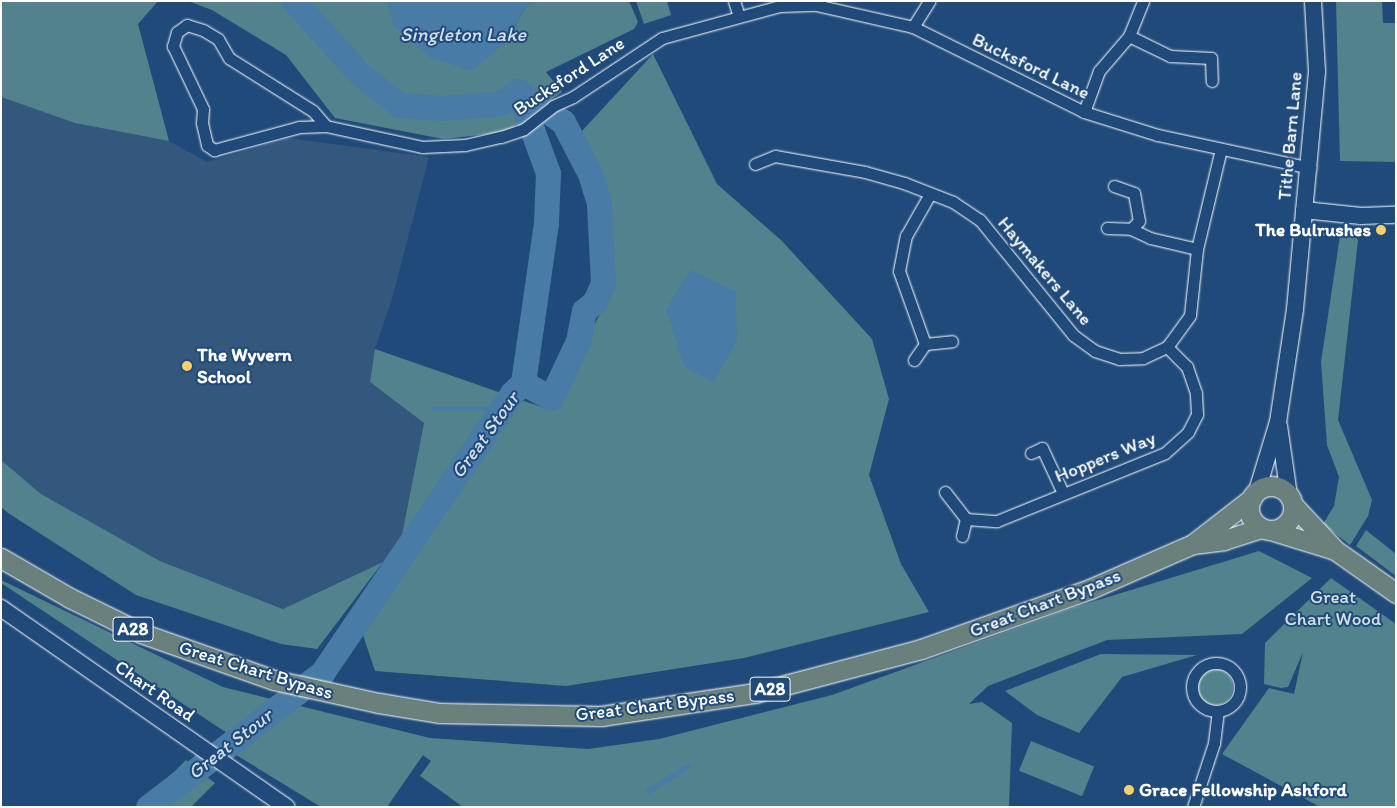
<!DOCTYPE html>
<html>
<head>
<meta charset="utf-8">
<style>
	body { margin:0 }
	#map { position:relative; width:1397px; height:808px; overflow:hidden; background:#1f4a7a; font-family:Itim,sans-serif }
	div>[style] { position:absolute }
	.built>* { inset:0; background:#33577d }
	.green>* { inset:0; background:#52838d; transform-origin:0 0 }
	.round { border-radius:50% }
	.water>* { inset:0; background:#487ba5 }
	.stream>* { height:4.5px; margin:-2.25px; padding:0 2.25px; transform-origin:2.25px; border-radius:2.25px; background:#487ba5 }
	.river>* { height:25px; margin:-12.5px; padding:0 12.5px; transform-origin:12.5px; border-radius:12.5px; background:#487ba5 }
	.roads { filter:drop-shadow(0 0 1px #fff) drop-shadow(0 0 1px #fff) }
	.street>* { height:11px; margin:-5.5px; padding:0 5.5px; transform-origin:5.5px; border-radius:5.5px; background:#1f4a7a }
	.street>.ring { margin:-5.5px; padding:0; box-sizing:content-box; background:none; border:11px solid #1f4a7a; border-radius:50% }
	.secondary>* { height:16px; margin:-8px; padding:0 8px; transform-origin:8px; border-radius:8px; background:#1f4a7a }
	.primary>* { height:19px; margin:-9.5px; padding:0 9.5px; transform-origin:9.5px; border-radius:9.5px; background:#6a807d }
	.primary>.ring { margin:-9.5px; padding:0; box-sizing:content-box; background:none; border:19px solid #6a807d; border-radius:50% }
	.dots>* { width:14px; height:14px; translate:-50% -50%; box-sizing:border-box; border:2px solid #1f4a7a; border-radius:50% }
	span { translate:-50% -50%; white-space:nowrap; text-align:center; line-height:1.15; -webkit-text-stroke:4px #1f4a7a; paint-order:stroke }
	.shield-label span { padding:1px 4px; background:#1f4a7a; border:1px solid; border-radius:4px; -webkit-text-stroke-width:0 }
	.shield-label { font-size:18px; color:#fff; font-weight:700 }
	.street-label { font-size:19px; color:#fff }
	.poi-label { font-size:19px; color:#fff; font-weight:700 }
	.right { translate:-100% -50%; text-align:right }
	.left { translate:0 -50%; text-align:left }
	.park-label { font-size:19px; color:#d4e0e2 }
	.water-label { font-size:20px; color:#d1dee8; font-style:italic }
	.frame { position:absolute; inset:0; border:2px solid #fff; pointer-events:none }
</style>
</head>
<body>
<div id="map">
	<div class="built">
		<i style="clip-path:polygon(1px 97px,75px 123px,169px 141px,207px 162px,288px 138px,429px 157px,392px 299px,375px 349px,370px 382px,424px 423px,398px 555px,284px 609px,160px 561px,41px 494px,1px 460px)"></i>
	</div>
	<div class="green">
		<i style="clip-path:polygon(1px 1px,158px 1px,138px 24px,169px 141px,75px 123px,1px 97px)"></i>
		<i style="clip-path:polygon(188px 1px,388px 1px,394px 26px,506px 42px,525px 8px,533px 1px,629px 1px,638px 22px,634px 29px,546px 72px,562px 92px,506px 132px,443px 139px,335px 118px,286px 55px,212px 10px)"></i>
		<i style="clip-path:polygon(636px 1px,667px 1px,671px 15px,644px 24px)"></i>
		<i style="clip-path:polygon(1336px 1px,1382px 1px,1383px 23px,1396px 23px,1396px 162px,1340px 161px)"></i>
		<i style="clip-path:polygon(653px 54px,717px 184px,781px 240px,872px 339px,889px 399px,869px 475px,901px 564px,929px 612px,744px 658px,566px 686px,375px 671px,363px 635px,407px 564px,398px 555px,424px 423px,370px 382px,375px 349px,550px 410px,604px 306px,612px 280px,608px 261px,611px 199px,582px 131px)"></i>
		<i style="clip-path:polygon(1328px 227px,1352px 231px,1358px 240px,1338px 420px,1372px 500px,1368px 516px,1350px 545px,1323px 524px,1334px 506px,1339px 477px,1327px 445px,1321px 362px,1340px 236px,1315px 236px)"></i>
		<i style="clip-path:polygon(1px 460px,41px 494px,160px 561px,283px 609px,383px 562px,317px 649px,281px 644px,136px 595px,8px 513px,1px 507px)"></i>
		<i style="clip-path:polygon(1366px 530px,1396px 554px,1396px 576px,1356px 546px)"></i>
		<i style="clip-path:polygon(1259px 551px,1312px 578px,1242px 634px,1107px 640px,988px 686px,969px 704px,982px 702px,1012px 723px,1009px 807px,463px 807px,420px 776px,431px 761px,423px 755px,387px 807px,321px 807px,233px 753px,230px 735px,1px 583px,1px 580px,223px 687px,430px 738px,588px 749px,659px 739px,832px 695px,1072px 608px)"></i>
		<i style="clip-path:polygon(1331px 578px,1396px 624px,1396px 807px,1320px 807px,1222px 754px,1269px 688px,1294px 694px,1303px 652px,1288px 687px,1281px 688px,1264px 684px,1265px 643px)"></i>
		<i style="clip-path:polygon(1101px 654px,1197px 655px,1122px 677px,1079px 733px,1037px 715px,1005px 691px)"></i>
		<i class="round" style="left:1197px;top:669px;width:36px;height:36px"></i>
		<i style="left:1031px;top:741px;width:68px;height:32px;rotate:22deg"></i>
		<i style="clip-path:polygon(186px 760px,215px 783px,191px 807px,139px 807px)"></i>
	</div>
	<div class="water">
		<i style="clip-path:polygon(388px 1px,533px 1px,525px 8px,506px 42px,472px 71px,429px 57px,393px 26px)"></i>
		<i style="clip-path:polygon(691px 270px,736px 292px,737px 341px,713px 383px,684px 366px,666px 309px)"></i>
	</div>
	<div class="stream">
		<i style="left:433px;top:409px;width:65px"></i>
		<i style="left:498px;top:409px;width:21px;rotate:-49deg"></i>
		<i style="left:648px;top:791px;width:47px;rotate:-32deg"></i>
	</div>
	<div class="river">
		<i style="left:518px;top:91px;width:87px;rotate:69.9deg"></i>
		<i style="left:548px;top:173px;width:50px;rotate:92.3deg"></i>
		<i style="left:546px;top:223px;width:162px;rotate:98.2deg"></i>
		<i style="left:148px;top:807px;width:220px;rotate:-37.6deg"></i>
		<i style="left:322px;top:673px;width:338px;rotate:-55.8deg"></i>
		<i style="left:512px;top:393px;width:15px;rotate:-42deg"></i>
		<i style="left:523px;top:383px;width:32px;rotate:28deg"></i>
		<i style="left:551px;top:398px;width:63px;rotate:-64.7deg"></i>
		<i style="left:578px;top:341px;width:31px;rotate:-79deg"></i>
		<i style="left:584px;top:311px;width:15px;rotate:-42deg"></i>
		<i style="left:595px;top:301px;width:20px;rotate:-66deg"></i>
		<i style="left:603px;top:283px;width:80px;rotate:-92.9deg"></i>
		<i style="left:599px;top:203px;width:30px;rotate:-107deg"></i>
		<i style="left:590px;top:174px;width:59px;rotate:-117.4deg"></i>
		<i style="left:563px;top:122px;width:55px;rotate:-145.4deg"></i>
		<i style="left:518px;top:91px;width:22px;rotate:146deg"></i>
		<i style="left:500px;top:103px;width:57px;rotate:175deg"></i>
		<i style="left:443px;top:108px;width:43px;rotate:-176deg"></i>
		<i style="left:400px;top:105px;width:49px;rotate:-142.4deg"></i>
		<i style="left:361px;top:75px;width:100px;rotate:-132.2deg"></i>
	</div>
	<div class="roads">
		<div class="street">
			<i style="left:734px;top:1px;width:16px;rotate:72deg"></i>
			<i style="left:913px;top:27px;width:31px;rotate:-58deg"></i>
			<i style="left:1129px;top:36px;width:46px;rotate:26deg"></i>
			<i style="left:1170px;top:56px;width:41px;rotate:2.8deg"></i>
			<i style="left:1211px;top:58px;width:23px;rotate:88deg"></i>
			<i style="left:1084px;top:112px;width:44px;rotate:-69.9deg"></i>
			<i style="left:1099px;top:71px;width:46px;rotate:-49.4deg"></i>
			<i style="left:1129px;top:36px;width:38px;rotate:-68deg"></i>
			<i style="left:326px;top:126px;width:20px;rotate:-131deg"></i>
			<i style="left:313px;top:111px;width:99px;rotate:-147.8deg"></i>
			<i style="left:229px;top:58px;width:22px;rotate:-120deg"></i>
			<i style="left:218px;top:39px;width:17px;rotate:-149deg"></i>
			<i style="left:203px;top:30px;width:17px;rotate:-163deg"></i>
			<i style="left:187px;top:25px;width:12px;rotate:145deg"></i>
			<i style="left:177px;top:32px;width:15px;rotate:106deg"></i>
			<i style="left:173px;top:46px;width:70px;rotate:64.5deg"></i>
			<i style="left:203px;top:109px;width:14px;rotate:94deg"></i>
			<i style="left:202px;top:123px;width:23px;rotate:77deg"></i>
			<i style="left:207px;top:145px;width:9px;rotate:36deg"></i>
			<i style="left:214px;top:150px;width:88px;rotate:-15.1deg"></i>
			<i style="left:299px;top:127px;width:27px;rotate:-2deg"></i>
			<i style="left:326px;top:126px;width:98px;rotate:12.3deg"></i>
			<i style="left:422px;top:147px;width:43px;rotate:-2.7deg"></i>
			<i style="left:465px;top:145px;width:37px;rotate:-13deg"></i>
			<i style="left:501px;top:137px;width:24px;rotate:-19deg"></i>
			<i style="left:524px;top:129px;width:37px;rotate:-38deg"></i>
			<i style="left:553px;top:106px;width:22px;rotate:-24deg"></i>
			<i style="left:573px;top:97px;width:107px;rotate:-33.5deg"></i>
			<i style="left:662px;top:38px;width:122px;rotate:-15.2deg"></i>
			<i style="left:780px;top:6px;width:36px;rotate:-2deg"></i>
			<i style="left:816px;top:5px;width:99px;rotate:12.8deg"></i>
			<i style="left:913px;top:27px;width:191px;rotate:26.4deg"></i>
			<i style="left:1084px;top:112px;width:77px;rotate:17.3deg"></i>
			<i style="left:1158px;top:135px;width:156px;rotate:12.2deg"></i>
			<i style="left:755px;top:164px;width:22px;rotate:-22deg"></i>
			<i style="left:775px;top:156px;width:91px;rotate:10.1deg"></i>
			<i style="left:865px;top:172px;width:41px;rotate:15.8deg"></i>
			<i style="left:904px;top:183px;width:53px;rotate:21.2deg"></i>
			<i style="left:953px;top:202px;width:32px;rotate:34deg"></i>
			<i style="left:980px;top:220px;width:148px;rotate:51deg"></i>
			<i style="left:1073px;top:335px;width:27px;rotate:36deg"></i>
			<i style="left:1095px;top:351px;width:25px;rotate:18deg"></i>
			<i style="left:1119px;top:359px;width:24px;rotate:-2deg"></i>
			<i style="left:1143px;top:358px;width:26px;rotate:-25deg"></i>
			<i style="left:1167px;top:347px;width:39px;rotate:-54deg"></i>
			<i style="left:1190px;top:315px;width:66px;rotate:-83.9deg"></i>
			<i style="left:1197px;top:249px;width:103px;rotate:-76.5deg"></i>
			<i style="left:1114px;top:186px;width:21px;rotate:19deg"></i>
			<i style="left:1134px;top:193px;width:28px;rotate:80deg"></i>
			<i style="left:1139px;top:221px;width:11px;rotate:135deg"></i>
			<i style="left:1107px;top:228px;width:24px;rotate:2deg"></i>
			<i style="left:1131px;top:229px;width:21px;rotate:25deg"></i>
			<i style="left:1150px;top:238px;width:48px;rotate:13.2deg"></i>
			<i style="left:925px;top:344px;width:77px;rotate:-109.6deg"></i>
			<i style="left:899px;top:271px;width:36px;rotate:-79deg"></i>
			<i style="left:906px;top:236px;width:48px;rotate:-60.3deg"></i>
			<i style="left:914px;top:360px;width:19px;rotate:-55deg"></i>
			<i style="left:925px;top:344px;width:27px;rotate:-6deg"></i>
			<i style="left:1031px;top:453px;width:12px;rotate:-24deg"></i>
			<i style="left:1042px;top:448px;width:50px;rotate:65deg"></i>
			<i style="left:945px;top:492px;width:34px;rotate:52deg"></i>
			<i style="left:966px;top:519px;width:31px;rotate:4deg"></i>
			<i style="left:997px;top:521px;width:181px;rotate:-22deg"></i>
			<i style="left:1165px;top:453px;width:31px;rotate:-42deg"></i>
			<i style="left:1188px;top:432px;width:20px;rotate:-63deg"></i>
			<i style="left:1197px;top:414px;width:21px;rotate:-93deg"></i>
			<i style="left:1196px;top:393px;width:28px;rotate:-109deg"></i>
			<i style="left:1187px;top:367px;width:28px;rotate:-135deg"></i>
			<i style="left:962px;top:536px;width:17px;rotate:-77deg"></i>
			<i class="ring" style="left:1192px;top:663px;width:37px;height:37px"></i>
			<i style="left:1193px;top:807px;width:67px;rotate:-71.8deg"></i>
			<i style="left:1214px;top:743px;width:31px;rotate:-83deg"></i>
		</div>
		<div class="secondary">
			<i style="left:1304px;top:210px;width:57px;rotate:6deg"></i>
			<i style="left:1361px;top:216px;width:35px;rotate:-2deg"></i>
			<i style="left:1279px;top:426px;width:70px;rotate:81.8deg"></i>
			<i style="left:1257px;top:491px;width:72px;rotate:-73.1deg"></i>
			<i style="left:1278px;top:422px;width:114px;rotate:-81.4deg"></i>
			<i style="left:1295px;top:309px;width:239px;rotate:-84.7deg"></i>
			<i style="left:1317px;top:71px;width:70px;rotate:-93.3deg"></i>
			<i style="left:1px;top:608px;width:348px;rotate:34.9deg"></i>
		</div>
		<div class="primary">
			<i class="ring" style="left:1249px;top:486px;width:25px;height:25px"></i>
			<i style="left:1293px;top:505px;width:62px;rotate:47deg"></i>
			<i style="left:1335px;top:550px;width:75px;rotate:35.2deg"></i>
			<i style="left:1270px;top:530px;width:68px;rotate:17.1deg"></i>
			<i style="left:1193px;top:544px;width:75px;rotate:-37.9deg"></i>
			<i style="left:1px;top:558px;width:80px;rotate:30.1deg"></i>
			<i style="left:70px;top:598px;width:79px;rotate:26.2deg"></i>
			<i style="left:141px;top:633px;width:141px;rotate:19.5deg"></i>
			<i style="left:274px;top:680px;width:107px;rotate:12.4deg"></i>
			<i style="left:379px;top:703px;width:62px;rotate:9.3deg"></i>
			<i style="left:440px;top:713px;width:161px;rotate:1.1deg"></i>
			<i style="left:601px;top:716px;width:156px;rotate:-8.5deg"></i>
			<i style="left:755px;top:693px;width:172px;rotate:-14.8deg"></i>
			<i style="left:921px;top:649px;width:179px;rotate:-19.5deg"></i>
			<i style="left:1090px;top:589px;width:112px;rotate:-23.6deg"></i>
			<i style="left:1193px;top:544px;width:31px;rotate:-7deg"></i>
			<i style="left:1224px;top:540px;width:39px;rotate:-18deg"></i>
		</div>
	</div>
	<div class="dots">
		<i style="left:1381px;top:230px;background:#ffd166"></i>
		<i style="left:187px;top:366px;background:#ffd166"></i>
		<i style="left:1129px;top:790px;background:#ffd166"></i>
	</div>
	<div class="shield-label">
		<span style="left:133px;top:629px">A28</span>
		<span style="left:770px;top:689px">A28</span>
	</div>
	<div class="street-label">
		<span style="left:1031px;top:66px;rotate:26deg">Bucksford Lane</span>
		<span style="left:569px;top:76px;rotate:-33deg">Bucksford Lane</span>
		<span style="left:1290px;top:136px;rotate:-85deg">Tithe Barn Lane</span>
		<span style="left:1045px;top:271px;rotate:50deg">Haymakers Lane</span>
		<span style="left:1105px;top:457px;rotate:-22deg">Hoppers Way</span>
		<span style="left:1045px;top:603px;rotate:-21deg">Great Chart Bypass</span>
		<span style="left:256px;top:670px;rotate:17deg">Great Chart Bypass</span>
		<span style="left:155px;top:691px;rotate:35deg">Chart Road</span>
		<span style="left:655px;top:705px;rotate:-7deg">Great Chart Bypass</span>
	</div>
	<div class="poi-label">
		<span class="right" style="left:1371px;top:230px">The Bulrushes</span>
		<span class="left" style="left:197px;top:366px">The Wyvern<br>School</span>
		<span class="left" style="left:1139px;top:790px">Grace Fellowship Ashford</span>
	</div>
	<div class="park-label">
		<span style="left:1333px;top:608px">Great<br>Chart Wood</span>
	</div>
	<div class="water-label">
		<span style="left:463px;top:34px">Singleton Lake</span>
		<span style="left:485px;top:435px;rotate:-54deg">Great Stour</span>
		<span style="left:230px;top:744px;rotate:-38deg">Great Stour</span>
	</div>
	<div class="frame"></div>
</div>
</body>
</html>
